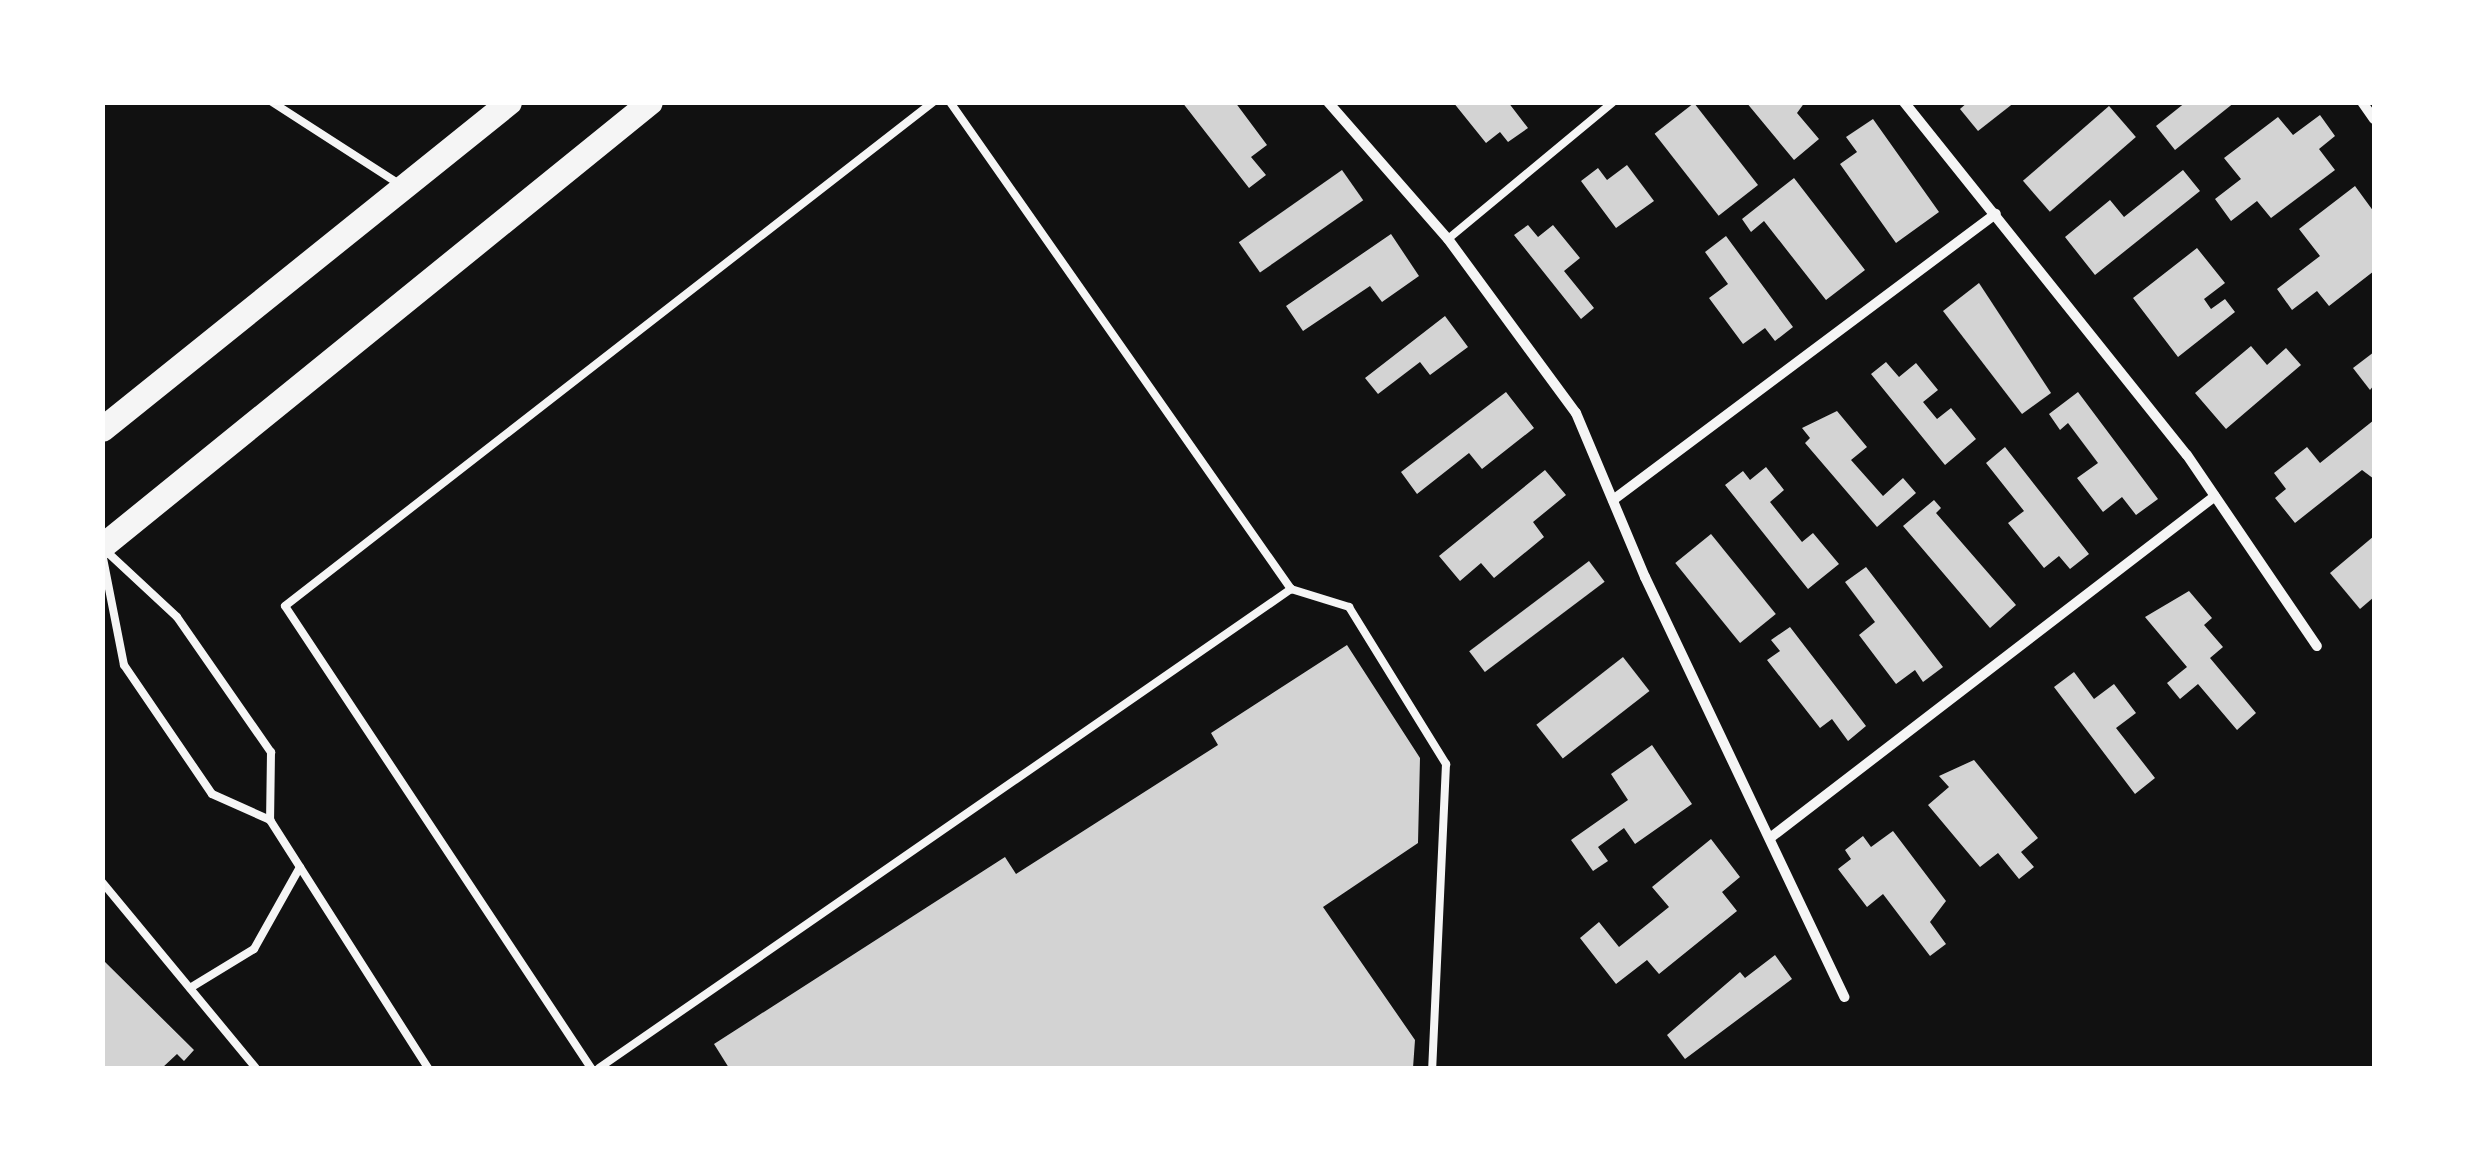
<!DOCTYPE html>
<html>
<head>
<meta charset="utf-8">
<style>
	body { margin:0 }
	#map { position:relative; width:2477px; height:1171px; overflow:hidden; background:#111; font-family:Signika,sans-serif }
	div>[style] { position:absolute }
	.building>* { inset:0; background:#d3d3d3; transform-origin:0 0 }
	.service>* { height:8px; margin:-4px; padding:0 4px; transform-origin:4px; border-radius:4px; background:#f5f5f5 }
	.minor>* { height:10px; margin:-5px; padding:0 5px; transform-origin:5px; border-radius:5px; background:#f5f5f5 }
	.primary>* { height:25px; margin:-12.5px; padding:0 12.5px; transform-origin:12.5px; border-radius:12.5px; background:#f5f5f5 }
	span { translate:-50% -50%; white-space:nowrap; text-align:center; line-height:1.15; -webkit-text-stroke:8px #fff; paint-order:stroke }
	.frame { position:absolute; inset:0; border:105px solid #fff; pointer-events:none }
</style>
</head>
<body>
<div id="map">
	<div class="building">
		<i style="clip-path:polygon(1182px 102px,1235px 102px,1267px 145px,1251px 157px,1266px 175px,1249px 188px)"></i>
		<i style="clip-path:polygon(1453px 102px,1508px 102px,1528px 128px,1508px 142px,1500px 132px,1486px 143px)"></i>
		<i style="clip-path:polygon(1746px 102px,1805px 102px,1797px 113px,1819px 139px,1794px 160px)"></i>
		<i style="clip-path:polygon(1968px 102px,2015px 102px,1978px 131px,1960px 109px)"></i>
		<i style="clip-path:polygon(2186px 102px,2235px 102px,2175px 150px,2156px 126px)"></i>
		<i style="left:1694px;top:103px;width:104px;height:50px;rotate:52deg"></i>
		<i style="left:2109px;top:106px;width:41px;height:114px;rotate:49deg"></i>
		<i style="clip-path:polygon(2320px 115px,2335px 136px,2319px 149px,2335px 170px,2271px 218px,2257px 201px,2231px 221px,2215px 199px,2241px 179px,2224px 158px,2278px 117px,2293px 135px)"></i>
		<i style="clip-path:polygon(1873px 119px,1939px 212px,1896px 243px,1840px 164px,1857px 152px,1846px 137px)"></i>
		<i style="clip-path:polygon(1627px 165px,1654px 201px,1616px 228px,1581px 181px,1598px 168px,1607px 180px)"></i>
		<i style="left:1342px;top:170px;width:37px;height:126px;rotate:55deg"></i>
		<i style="clip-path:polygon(2183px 170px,2200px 191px,2095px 275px,2065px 237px,2110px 200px,2124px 217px)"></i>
		<i style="clip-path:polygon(1794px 178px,1865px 270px,1826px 300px,1764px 221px,1751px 232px,1742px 219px)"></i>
		<i style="clip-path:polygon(2355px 186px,2374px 212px,2374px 271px,2329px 306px,2317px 291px,2292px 310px,2277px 289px,2320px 256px,2299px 229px)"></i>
		<i style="clip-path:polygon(1528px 225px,1538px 237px,1553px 225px,1580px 258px,1564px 271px,1594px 308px,1581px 319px,1514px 235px)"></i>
		<i style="clip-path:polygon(1391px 234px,1419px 276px,1382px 302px,1370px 286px,1303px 331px,1286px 306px)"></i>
		<i style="clip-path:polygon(1726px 236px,1793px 327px,1775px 341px,1765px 328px,1743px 344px,1709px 298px,1728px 284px,1705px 252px)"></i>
		<i style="clip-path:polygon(2197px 248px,2225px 283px,2204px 299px,2211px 309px,2225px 299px,2235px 312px,2178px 357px,2133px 298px)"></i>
		<i style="clip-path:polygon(1979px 283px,2051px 393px,2022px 414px,1943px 311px)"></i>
		<i style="clip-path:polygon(1445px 316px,1468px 347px,1430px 375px,1420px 362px,1378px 394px,1365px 378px)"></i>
		<i style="clip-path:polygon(2251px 346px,2267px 365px,2286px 348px,2301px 365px,2226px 429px,2195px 393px)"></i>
		<i style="clip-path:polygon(2374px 352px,2374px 385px,2370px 390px,2353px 368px)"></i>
		<i style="clip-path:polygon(1886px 362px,1899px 377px,1916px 363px,1938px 390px,1923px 402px,1937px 419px,1951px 408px,1976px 439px,1945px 465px,1871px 374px)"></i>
		<i style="clip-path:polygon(1506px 392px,1534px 428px,1482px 469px,1469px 453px,1417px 494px,1401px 472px)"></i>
		<i style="clip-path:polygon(2078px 392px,2158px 499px,2136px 515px,2122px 497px,2103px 512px,2077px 478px,2098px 463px,2068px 423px,2060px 430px,2049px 414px)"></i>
		<i style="clip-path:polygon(1837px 411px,1867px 447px,1851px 460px,1883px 496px,1903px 478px,1916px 493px,1877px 527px,1805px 443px,1810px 438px,1802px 428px)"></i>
		<i style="clip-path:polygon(2374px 420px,2374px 479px,2362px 470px,2295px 523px,2275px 498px,2286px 489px,2274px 473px,2307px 447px,2320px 463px)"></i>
		<i style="clip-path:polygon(2005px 447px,2089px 554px,2070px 569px,2059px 556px,2044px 568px,2008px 523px,2024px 511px,1986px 463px)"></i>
		<i style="clip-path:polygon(1766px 467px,1784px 490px,1770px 502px,1802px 542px,1813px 533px,1839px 564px,1808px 589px,1725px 485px,1743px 471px,1750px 480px)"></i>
		<i style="clip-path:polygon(1545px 470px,1566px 495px,1533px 522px,1544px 537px,1494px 578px,1481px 563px,1460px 581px,1439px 556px)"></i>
		<i style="clip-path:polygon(1934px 500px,1941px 508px,1936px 513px,2016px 605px,1990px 628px,1903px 526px)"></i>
		<i style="left:1711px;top:534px;width:103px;height:46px;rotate:51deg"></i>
		<i style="clip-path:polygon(2374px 536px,2374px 597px,2360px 609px,2330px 573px)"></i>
		<i style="left:1589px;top:561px;width:26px;height:150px;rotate:53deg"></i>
		<i style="clip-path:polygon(1866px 567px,1943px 667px,1923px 682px,1915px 670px,1896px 684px,1859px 635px,1875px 622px,1845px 582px)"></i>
		<i style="clip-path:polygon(2189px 591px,2212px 618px,2204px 625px,2223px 647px,2210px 658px,2256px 713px,2237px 730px,2198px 684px,2180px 699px,2167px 683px,2187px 667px,2145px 617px)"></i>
		<i style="clip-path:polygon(1790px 627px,1866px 726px,1848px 741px,1832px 719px,1820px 728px,1767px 660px,1780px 651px,1771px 640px)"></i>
		<i style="clip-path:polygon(1347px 645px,1420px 758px,1418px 843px,1323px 907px,1415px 1040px,1413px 1068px,729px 1068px,714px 1044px,1005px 857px,1016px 874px,1218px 745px,1211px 733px)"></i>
		<i style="left:1623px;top:657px;width:43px;height:110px;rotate:52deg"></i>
		<i style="clip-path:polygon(2074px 672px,2094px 699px,2114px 684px,2136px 713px,2116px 728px,2155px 778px,2135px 794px,2054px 687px)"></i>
		<i style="clip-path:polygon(1652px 745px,1692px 804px,1635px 844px,1624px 828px,1598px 847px,1608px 861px,1593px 871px,1571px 840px,1628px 800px,1611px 774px)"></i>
		<i style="clip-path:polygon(1974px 760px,2038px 838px,2021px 852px,2034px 867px,2019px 879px,1998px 853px,1980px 867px,1928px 805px,1949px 787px,1939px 776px)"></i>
		<i style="clip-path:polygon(1893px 831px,1946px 901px,1930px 922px,1946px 944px,1930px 956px,1883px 894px,1867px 907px,1838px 869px,1851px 859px,1845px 850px,1863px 836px,1871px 847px)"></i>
		<i style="clip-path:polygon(1711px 839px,1740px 877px,1722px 892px,1737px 911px,1659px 974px,1647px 960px,1616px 984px,1580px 938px,1599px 922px,1619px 947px,1669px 907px,1652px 887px)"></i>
		<i style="clip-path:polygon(1775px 955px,1792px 979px,1685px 1059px,1667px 1035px,1740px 972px,1745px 978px)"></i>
		<i style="clip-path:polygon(102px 959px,194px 1050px,184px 1061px,177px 1054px,162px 1068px,102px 1068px)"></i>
	</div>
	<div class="service">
		<i style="left:272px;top:102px;width:151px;rotate:32.8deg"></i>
		<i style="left:950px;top:102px;width:595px;rotate:55deg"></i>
		<i style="left:1291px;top:589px;width:61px;rotate:17.2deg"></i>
		<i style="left:1349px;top:607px;width:185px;rotate:58.3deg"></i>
		<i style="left:1446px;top:764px;width:304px;rotate:92.6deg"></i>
		<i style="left:1448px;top:239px;width:214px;rotate:-39.7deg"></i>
		<i style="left:105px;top:550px;width:98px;rotate:42.9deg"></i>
		<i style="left:177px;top:617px;width:165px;rotate:55.2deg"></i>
		<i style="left:271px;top:752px;width:68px;rotate:90.8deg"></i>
		<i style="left:102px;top:553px;width:114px;rotate:78.9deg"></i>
		<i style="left:124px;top:665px;width:156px;rotate:55.7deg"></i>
		<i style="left:212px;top:794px;width:64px;rotate:24.1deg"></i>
		<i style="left:270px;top:820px;width:294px;rotate:57.5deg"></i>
		<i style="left:102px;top:882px;width:241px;rotate:50.4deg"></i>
		<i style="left:190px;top:988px;width:75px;rotate:-31.4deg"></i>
		<i style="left:254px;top:949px;width:94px;rotate:-60.7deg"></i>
		<i style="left:591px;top:1068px;width:554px;rotate:-123.52deg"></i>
		<i style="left:285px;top:606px;width:821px;rotate:-37.87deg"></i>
		<i style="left:599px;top:1068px;width:842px;rotate:-34.69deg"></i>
	</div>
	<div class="minor">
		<i style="left:1328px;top:102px;width:182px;rotate:48.8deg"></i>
		<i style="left:1448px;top:239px;width:216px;rotate:53.7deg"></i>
		<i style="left:1576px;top:413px;width:178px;rotate:67.2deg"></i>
		<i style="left:1645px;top:577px;width:465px;rotate:64.6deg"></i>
		<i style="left:1904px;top:102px;width:452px;rotate:51.3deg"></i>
		<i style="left:2187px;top:455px;width:231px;rotate:55.8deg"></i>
		<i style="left:2362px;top:102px;width:21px;rotate:55deg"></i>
		<i style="left:1613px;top:500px;width:478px;rotate:-36.8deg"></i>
		<i style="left:1770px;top:838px;width:561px;rotate:-37.54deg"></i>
	</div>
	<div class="primary">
		<i style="left:102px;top:429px;width:522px;rotate:-38.78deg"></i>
		<i style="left:102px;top:546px;width:705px;rotate:-39.02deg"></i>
	</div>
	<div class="frame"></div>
</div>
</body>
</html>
